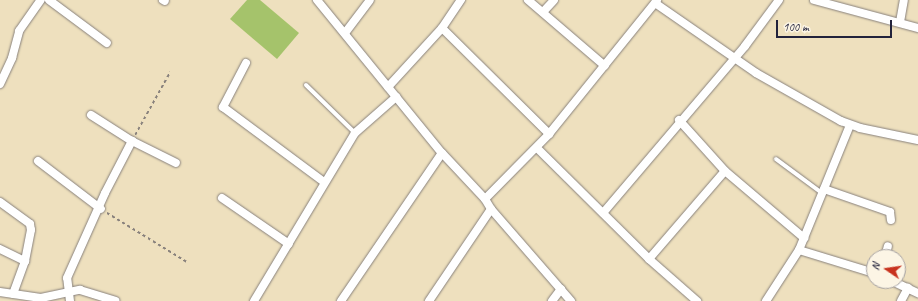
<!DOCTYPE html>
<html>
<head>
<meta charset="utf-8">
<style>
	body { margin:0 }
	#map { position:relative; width:918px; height:301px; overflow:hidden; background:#eee0be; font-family:Caveat,sans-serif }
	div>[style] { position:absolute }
	.green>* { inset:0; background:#a5c36b }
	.path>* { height:1.5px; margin-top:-0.75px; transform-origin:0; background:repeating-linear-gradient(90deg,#88817c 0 3px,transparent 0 6px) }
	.roads { filter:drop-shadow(0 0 1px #88817c) drop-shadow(0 0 1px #88817c) }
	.lane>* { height:4px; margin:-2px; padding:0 2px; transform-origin:2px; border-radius:2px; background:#fff }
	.street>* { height:8px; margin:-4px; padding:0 4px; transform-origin:4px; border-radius:4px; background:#fff }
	span { translate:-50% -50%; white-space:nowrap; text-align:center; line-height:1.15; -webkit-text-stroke:3px #fcf5e5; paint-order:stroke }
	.north { position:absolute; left:866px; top:249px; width:40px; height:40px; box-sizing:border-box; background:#fcf5e5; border:1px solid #a5a1a1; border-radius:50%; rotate:283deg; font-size:11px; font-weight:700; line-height:16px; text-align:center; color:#22223b }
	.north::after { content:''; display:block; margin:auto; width:14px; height:18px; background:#c8321e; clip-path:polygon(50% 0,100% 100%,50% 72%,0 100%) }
	.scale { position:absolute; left:776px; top:20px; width:116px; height:18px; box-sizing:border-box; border:2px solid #22223b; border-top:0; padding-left:5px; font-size:12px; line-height:14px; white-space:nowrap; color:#22223b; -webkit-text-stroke:3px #fcf5e5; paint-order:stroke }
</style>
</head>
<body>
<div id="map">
	<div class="green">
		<i style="clip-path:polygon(247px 0,260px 0,299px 33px,277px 59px,230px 19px)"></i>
	</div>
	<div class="path">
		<i style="left:135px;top:135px;width:72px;rotate:-60.9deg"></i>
		<i style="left:107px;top:213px;width:94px;rotate:31.5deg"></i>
	</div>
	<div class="roads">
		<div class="lane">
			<i style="left:306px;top:85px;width:69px;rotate:44.4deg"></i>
			<i style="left:776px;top:159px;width:57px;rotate:36.5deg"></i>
		</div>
		<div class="street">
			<i style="left:49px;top:0;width:72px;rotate:36.6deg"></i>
			<i style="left:163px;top:0;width:2px;rotate:27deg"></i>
			<i style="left:317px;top:0;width:198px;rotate:50.8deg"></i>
			<i style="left:442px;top:153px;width:63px;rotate:46.9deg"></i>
			<i style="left:485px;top:199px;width:12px;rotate:59deg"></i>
			<i style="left:491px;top:209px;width:122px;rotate:49deg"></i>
			<i style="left:528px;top:0;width:101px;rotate:40.6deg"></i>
			<i style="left:814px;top:0;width:108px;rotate:15.1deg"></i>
			<i style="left:655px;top:3px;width:123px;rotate:34.7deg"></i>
			<i style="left:756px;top:73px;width:98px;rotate:29.5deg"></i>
			<i style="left:841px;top:121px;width:20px;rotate:20deg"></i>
			<i style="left:860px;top:128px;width:59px;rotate:11.7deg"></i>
			<i style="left:543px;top:12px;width:16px;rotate:-47deg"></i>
			<i style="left:900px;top:22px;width:22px;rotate:-80deg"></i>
			<i style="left:442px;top:28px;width:151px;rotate:44.7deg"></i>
			<i style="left:345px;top:33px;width:41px;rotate:-52.9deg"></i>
			<i style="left:246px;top:63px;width:50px;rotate:117.6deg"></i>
			<i style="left:223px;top:107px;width:126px;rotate:36.6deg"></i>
			<i style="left:0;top:84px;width:29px;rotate:-65deg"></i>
			<i style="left:12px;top:58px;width:28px;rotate:-75deg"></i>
			<i style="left:19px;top:31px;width:38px;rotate:-55deg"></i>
			<i style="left:388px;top:87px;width:80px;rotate:-47.5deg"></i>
			<i style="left:442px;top:28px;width:34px;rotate:-56deg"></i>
			<i style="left:91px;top:115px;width:49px;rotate:32.4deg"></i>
			<i style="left:132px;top:141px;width:49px;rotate:26.6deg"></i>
			<i style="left:679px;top:120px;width:69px;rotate:48deg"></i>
			<i style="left:725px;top:171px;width:104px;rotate:40.3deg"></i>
			<i style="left:537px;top:148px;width:158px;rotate:44.7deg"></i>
			<i style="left:649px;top:259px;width:64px;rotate:41.2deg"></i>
			<i style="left:38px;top:161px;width:79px;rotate:37.3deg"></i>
			<i style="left:824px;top:189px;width:70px;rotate:19.2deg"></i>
			<i style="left:890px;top:212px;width:8px;rotate:83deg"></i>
			<i style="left:222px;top:198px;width:81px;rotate:34.5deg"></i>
			<i style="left:485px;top:199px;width:91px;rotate:-45.4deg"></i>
			<i style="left:549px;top:134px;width:172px;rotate:-51.1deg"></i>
			<i style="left:0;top:202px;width:37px;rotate:36deg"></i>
			<i style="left:30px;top:224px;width:6px;rotate:81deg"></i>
			<i style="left:31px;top:230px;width:32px;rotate:101deg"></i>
			<i style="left:25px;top:261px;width:35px;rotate:110deg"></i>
			<i style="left:603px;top:213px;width:219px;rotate:-49.6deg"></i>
			<i style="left:745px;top:46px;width:57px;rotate:-53.5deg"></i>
			<i style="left:0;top:249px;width:28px;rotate:26deg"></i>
			<i style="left:799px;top:250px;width:78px;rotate:17deg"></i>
			<i style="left:885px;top:257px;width:11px;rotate:-75deg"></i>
			<i style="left:649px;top:259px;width:116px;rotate:-49.2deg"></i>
			<i style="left:892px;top:281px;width:29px;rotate:25deg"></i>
			<i style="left:0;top:292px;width:41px;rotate:8.3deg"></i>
			<i style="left:41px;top:298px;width:40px;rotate:-12deg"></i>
			<i style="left:80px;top:290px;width:37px;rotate:17deg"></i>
			<i style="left:70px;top:301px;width:23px;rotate:-97deg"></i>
			<i style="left:67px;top:278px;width:93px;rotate:-65.9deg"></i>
			<i style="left:105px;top:193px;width:59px;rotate:-62.6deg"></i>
			<i style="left:254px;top:301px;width:196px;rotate:-59deg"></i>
			<i style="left:355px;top:133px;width:55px;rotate:-41.3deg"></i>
			<i style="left:341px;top:301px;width:179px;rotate:-55.7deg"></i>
			<i style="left:429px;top:301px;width:111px;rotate:-56deg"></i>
			<i style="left:552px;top:301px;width:15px;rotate:-53deg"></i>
			<i style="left:766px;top:301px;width:61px;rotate:-57.1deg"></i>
			<i style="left:799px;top:250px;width:135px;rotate:-67.8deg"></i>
			<i style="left:901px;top:301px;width:15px;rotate:-62deg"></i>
		</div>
	</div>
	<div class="north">N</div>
	<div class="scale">100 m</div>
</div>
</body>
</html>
